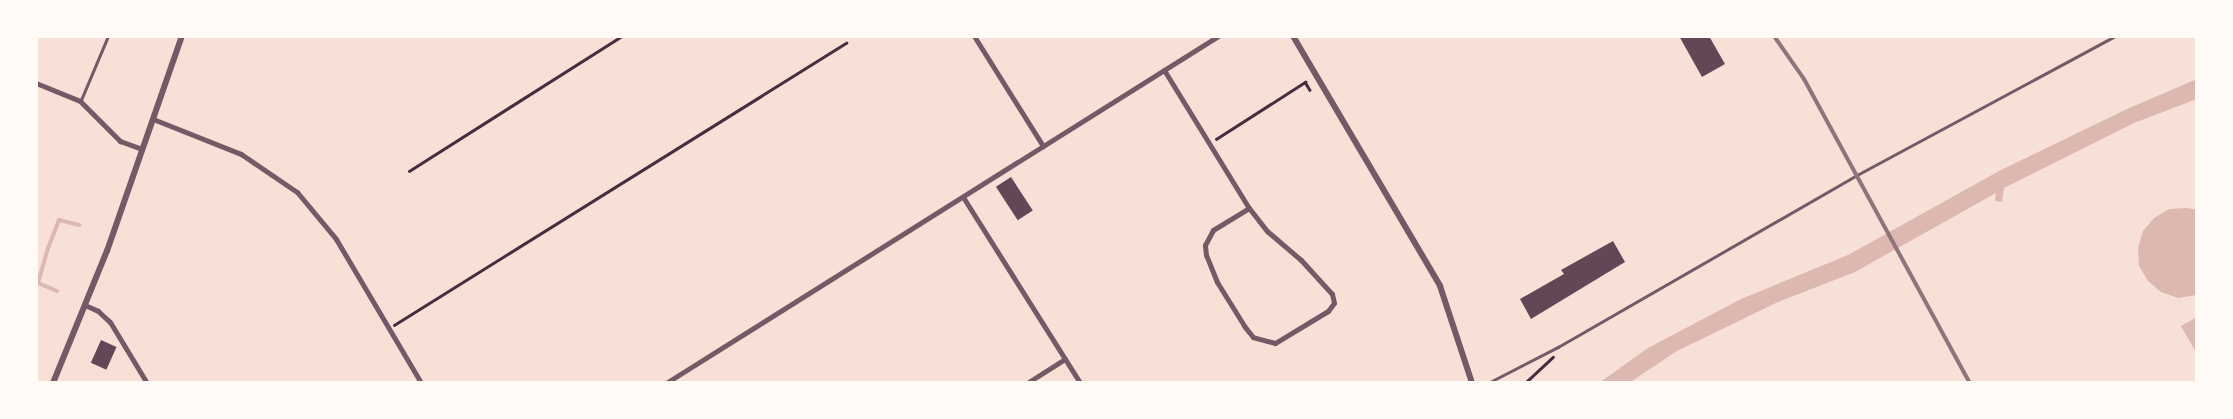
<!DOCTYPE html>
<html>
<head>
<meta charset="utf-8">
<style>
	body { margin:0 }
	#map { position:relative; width:2233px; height:419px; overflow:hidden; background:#f7e1d7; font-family:"Fira Sans Condensed",sans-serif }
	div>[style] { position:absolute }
	.water>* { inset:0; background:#dcb8b0 }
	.stream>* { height:4px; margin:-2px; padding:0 2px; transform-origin:2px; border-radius:2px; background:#dcb8b0 }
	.building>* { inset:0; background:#644757; transform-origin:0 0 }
	.path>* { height:2.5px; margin:-1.25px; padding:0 1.25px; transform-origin:1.25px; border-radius:1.25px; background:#4a2c40 }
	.service>* { height:2.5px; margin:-1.25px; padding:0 1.25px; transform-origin:1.25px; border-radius:1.25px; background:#755966 }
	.minor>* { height:5px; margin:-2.5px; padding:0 2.5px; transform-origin:2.5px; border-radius:2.5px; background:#755966 }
	.tertiary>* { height:6px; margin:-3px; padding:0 3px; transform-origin:3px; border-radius:3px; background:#755966 }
	.rail>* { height:4px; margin:-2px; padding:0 2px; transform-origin:2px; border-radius:2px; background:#8f747c }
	span { translate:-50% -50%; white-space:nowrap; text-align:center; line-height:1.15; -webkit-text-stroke:5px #fffaf5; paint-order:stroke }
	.frame { position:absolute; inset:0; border:38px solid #fffaf5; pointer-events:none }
</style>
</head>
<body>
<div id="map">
	<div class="water">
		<i style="clip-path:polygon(2197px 79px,2197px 99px,2134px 123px,2004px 188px,2002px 202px,1995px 201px,1996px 193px,1855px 272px,1778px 302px,1677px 351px,1629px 383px,1599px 383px,1648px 348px,1741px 299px,1848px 255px,1999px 171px,2127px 109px)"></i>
		<i style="clip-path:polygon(2187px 208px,2197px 210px,2197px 295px,2178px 298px,2161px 292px,2148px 281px,2139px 266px,2138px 248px,2143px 231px,2154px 218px,2169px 209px)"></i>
		<i style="clip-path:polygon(2197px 317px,2197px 354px,2181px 326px)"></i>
	</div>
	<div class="stream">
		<i style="left:57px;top:291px;width:21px;rotate:-157deg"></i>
		<i style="left:38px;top:283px;width:33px;rotate:-74deg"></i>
		<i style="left:47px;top:251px;width:33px;rotate:-69deg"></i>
		<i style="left:59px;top:220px;width:21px;rotate:14deg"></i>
	</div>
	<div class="building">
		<i style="clip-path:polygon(1679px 36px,1709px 36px,1725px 64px,1702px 77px)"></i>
		<i style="left:1011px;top:177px;width:40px;height:18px;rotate:57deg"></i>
		<i style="clip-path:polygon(1613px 241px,1625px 262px,1531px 319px,1520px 299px,1564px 274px,1561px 270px)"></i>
		<i style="left:101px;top:340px;width:17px;height:25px;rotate:24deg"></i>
	</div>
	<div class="path">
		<i style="left:1216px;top:139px;width:106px;rotate:-32.6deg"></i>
		<i style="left:1305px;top:82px;width:9px;rotate:58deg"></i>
		<i style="left:409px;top:171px;width:252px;rotate:-32.4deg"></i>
		<i style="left:394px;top:325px;width:533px;rotate:-31.96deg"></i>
		<i style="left:1525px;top:383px;width:38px;rotate:-43deg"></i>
	</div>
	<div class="service">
		<i style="left:81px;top:100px;width:69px;rotate:-67.1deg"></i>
		<i style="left:1488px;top:383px;width:79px;rotate:-27.2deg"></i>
		<i style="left:1558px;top:347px;width:345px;rotate:-29.9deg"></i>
		<i style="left:1857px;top:175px;width:293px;rotate:-28.3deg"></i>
	</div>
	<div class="minor">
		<i style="left:974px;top:36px;width:130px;rotate:57.9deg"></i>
		<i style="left:1164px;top:70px;width:162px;rotate:58.4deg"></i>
		<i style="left:1249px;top:208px;width:29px;rotate:52deg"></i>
		<i style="left:1267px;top:231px;width:45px;rotate:40.5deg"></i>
		<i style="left:1301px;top:260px;width:46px;rotate:47.6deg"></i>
		<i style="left:1332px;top:294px;width:9px;rotate:77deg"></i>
		<i style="left:1334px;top:303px;width:10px;rotate:127deg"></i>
		<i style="left:1328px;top:311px;width:62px;rotate:148.9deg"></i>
		<i style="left:1275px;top:343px;width:23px;rotate:-165deg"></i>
		<i style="left:1253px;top:337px;width:13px;rotate:-129deg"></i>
		<i style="left:1245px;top:327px;width:53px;rotate:-121.9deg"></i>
		<i style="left:1217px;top:282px;width:29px;rotate:-112deg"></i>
		<i style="left:1206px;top:255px;width:10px;rotate:-96deg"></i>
		<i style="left:1205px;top:245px;width:17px;rotate:-62deg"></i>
		<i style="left:1213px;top:230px;width:42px;rotate:-31.4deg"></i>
		<i style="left:36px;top:83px;width:48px;rotate:22.2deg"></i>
		<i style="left:80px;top:101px;width:57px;rotate:45deg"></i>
		<i style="left:120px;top:141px;width:23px;rotate:20deg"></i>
		<i style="left:153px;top:119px;width:95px;rotate:21.7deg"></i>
		<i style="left:241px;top:154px;width:68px;rotate:34.2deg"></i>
		<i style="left:297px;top:192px;width:61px;rotate:50.3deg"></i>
		<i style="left:336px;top:239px;width:167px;rotate:59.4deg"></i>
		<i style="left:963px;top:197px;width:220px;rotate:57.8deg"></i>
		<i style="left:87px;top:306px;width:12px;rotate:24deg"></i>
		<i style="left:98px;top:311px;width:16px;rotate:43deg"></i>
		<i style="left:110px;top:322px;width:71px;rotate:58.8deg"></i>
		<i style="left:666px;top:383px;width:652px;rotate:-32.15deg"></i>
		<i style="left:1027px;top:383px;width:45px;rotate:-32.3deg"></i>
	</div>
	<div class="tertiary">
		<i style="left:1293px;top:36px;width:290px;rotate:59.5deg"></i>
		<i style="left:1440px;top:286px;width:102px;rotate:71.7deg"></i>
		<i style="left:53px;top:383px;width:143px;rotate:-67.8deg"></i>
		<i style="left:107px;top:251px;width:228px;rotate:-70.8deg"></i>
	</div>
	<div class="rail">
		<i style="left:1774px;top:36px;width:52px;rotate:55.1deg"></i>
		<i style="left:1804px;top:79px;width:346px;rotate:61.4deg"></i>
	</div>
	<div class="frame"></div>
</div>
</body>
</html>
